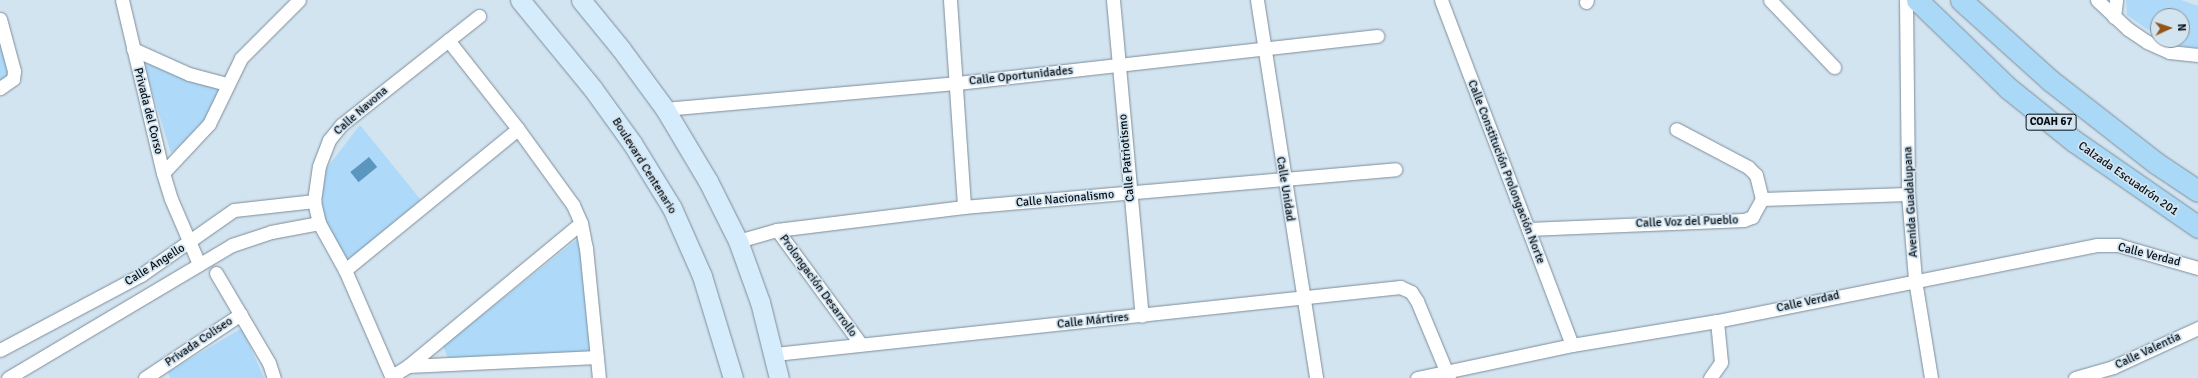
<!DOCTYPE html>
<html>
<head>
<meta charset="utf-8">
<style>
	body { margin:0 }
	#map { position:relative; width:2198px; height:378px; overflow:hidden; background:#d3e4f1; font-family:Signika,sans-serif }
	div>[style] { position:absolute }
	.green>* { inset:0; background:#aed9f9 }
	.water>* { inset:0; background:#5b96bf; transform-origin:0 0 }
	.roads { filter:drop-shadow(0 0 1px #7d8d98) drop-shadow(0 0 1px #7d8d98) }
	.minor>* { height:13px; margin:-6.5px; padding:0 6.5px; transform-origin:6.5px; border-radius:6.5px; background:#fff }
	.secondary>* { height:19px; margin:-9.5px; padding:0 9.5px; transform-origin:9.5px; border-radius:9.5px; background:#d5ecfc }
	.primary>* { height:21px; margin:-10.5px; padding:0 10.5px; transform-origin:10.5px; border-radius:10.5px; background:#aad9f8 }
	span { translate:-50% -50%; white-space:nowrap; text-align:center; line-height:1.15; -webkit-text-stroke:3.5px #d3e4f1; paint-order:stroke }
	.shield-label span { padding:1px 3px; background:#d3e4f1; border:1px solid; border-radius:3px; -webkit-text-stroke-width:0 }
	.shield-label { font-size:11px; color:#080e12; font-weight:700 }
	.street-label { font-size:12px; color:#080e12 }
	.north { position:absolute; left:2150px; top:8px; width:40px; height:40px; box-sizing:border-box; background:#d3e4f1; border:1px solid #828e98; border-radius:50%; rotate:87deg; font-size:11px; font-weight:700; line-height:16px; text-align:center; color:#080e12 }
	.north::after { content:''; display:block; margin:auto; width:14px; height:18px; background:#93551a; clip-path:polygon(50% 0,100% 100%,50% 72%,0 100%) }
</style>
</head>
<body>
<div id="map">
	<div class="green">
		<i style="clip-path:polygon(2126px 0,2181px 0,2198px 6px,2198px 48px,2168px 44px,2162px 40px,2182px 40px,2182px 16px,2158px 16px,2158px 37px,2127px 15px)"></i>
		<i style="clip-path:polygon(0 43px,10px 77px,0 82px)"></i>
		<i style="clip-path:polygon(143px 62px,221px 90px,207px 122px,171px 153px)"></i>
		<i style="clip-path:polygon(360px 125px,421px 200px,346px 263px,325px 220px,321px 198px,326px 169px)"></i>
		<i style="clip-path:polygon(580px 237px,594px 352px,448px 358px,443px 346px)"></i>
		<i style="clip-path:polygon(242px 328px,264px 378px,170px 378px,168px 372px)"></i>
	</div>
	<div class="water">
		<i style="left:369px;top:157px;width:13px;height:24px;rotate:51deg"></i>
	</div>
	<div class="roads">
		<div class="minor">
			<i style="left:122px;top:0;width:178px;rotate:76.7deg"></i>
			<i style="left:163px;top:173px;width:27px;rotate:73deg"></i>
			<i style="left:171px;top:199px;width:71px;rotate:66.7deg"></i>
			<i style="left:950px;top:0;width:207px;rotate:86.1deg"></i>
			<i style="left:1113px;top:0;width:317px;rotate:84.8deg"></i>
			<i style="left:1257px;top:0;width:383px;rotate:81.1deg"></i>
			<i style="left:1441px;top:0;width:369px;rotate:69.2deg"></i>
			<i style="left:1770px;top:0;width:93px;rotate:46.3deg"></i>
			<i style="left:1906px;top:0;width:194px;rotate:89.4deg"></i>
			<i style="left:1908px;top:194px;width:86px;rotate:85.3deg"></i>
			<i style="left:1915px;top:280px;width:99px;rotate:80.7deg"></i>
			<i style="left:2097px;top:0;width:42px;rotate:43.1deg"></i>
			<i style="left:2128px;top:29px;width:23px;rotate:34deg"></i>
			<i style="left:2147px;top:42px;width:24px;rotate:24deg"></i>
			<i style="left:2169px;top:52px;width:29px;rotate:6deg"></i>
			<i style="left:1586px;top:2px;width:2px;rotate:-63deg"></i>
			<i style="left:2114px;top:17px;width:17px;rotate:-83deg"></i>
			<i style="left:0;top:19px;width:54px;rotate:74.9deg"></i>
			<i style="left:14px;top:71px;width:8px;rotate:97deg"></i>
			<i style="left:13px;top:79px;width:16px;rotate:145deg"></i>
			<i style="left:448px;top:40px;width:113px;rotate:51.8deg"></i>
			<i style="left:518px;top:129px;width:94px;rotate:54.1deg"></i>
			<i style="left:573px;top:205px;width:20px;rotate:66deg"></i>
			<i style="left:581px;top:223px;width:25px;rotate:79deg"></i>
			<i style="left:586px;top:248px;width:131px;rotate:84.3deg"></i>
			<i style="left:133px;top:49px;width:61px;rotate:24.1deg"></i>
			<i style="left:189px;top:74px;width:39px;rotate:15deg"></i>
			<i style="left:665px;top:109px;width:293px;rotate:-5.1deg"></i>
			<i style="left:957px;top:83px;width:423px;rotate:-6.4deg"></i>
			<i style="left:163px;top:173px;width:67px;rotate:-46.8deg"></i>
			<i style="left:209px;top:124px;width:73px;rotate:-64.1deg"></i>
			<i style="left:241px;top:58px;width:82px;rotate:-45deg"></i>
			<i style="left:1762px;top:199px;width:146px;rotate:-2deg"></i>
			<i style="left:1528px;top:229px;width:216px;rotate:-2.4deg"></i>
			<i style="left:1744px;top:220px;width:9px;rotate:-21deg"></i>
			<i style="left:1752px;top:217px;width:21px;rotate:-61deg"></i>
			<i style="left:1762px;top:199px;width:25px;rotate:-104deg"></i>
			<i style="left:1756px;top:175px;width:11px;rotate:-135deg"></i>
			<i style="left:1748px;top:167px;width:81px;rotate:-152.2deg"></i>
			<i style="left:777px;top:230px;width:140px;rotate:53.7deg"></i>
			<i style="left:738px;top:241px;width:41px;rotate:-15.8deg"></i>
			<i style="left:777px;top:230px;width:188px;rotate:-7deg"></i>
			<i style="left:964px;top:207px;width:433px;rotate:-5deg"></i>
			<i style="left:345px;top:270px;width:223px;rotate:-39.2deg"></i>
			<i style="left:216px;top:273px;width:104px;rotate:59.5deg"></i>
			<i style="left:269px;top:363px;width:16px;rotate:72deg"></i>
			<i style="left:0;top:350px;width:160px;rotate:-28deg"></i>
			<i style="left:141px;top:275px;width:113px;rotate:-35deg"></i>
			<i style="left:234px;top:210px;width:81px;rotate:-6.4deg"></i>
			<i style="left:775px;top:354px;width:629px;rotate:-6.12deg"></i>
			<i style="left:1400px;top:287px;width:12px;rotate:24deg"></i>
			<i style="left:1411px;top:292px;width:11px;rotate:56deg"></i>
			<i style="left:1417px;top:301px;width:83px;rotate:67.4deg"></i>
			<i style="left:408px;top:366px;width:189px;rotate:-2.7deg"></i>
			<i style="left:392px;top:376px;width:19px;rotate:-32deg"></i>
			<i style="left:408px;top:366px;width:224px;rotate:-39.6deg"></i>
			<i style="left:8px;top:378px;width:261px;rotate:-30.7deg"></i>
			<i style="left:232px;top:245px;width:41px;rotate:-18.4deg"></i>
			<i style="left:271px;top:232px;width:49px;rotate:-10.6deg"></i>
			<i style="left:145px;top:378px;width:115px;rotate:-33.7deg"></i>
			<i style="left:392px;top:378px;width:118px;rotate:-113.5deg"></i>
			<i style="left:345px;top:270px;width:54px;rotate:-119deg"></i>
			<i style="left:319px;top:223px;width:23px;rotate:-103deg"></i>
			<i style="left:314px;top:201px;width:35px;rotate:-82deg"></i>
			<i style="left:319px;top:166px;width:28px;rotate:-69deg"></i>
			<i style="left:329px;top:140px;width:19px;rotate:-51deg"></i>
			<i style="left:341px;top:125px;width:176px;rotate:-38.3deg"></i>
			<i style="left:1417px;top:378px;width:158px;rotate:-12deg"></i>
			<i style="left:1572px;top:345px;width:147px;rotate:-9.4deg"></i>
			<i style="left:1717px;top:321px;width:388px;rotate:-11.3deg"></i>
			<i style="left:2097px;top:245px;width:21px"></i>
			<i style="left:2118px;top:245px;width:83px;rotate:16deg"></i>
			<i style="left:1710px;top:378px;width:19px;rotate:-55deg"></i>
			<i style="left:1721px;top:362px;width:41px;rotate:-95.6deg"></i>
			<i style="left:2075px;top:378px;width:40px;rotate:-16deg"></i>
			<i style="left:2113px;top:367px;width:94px;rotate:-24.6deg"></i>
		</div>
		<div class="secondary">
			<i style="left:520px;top:0;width:115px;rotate:50.6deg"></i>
			<i style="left:593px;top:89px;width:67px;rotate:54.2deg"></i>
			<i style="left:632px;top:143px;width:76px;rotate:58.4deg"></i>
			<i style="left:672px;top:208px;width:74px;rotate:66.2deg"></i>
			<i style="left:702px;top:276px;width:107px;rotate:73.1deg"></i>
			<i style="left:581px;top:0;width:63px;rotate:50.8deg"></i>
			<i style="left:621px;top:49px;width:74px;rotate:53.7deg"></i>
			<i style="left:665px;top:109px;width:84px;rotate:59.2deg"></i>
			<i style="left:708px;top:181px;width:67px;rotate:63.4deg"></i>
			<i style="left:738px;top:241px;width:65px;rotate:70.2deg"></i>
			<i style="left:760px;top:302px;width:78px;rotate:76deg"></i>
		</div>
		<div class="primary">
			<i style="left:1917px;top:0;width:127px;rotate:44deg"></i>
			<i style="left:2008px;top:88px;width:85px;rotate:38.8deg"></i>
			<i style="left:2074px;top:141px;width:151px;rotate:34.7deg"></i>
			<i style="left:1961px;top:0;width:121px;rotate:42deg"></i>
			<i style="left:2051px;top:81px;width:133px;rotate:38deg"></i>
			<i style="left:2156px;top:163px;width:50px;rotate:33.7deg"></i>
		</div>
	</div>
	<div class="shield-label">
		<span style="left:2051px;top:122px">COAH 67</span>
	</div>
	<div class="street-label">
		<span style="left:1021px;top:76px;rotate:-6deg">Calle Oportunidades</span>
		<span style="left:148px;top:111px;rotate:76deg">Privada del Corso</span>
		<span style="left:361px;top:111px;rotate:-41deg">Calle Navona</span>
		<span style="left:1127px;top:158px;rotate:-95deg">Calle Patriotismo</span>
		<span style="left:644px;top:166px;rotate:58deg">Boulevard Centenario</span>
		<span style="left:1506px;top:172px;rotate:69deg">Calle Constitución Prolongación Norte</span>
		<span style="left:2128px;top:179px;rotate:35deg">Calzada Escuadrón 201</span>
		<span style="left:1285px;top:189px;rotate:81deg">Calle Unidad</span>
		<span style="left:1065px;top:199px;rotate:-5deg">Calle Nacionalismo</span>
		<span style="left:1911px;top:202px;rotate:-93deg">Avenida Guadalupana</span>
		<span style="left:1687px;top:222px;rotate:-2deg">Calle Voz del Pueblo</span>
		<span style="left:2149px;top:255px;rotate:14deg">Calle Verdad</span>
		<span style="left:155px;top:265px;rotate:-32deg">Calle Angello</span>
		<span style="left:818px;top:286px;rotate:54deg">Prolongación Desarrollo</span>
		<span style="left:1808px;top:302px;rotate:-12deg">Calle Verdad</span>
		<span style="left:1093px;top:321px;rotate:-6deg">Calle Mártires</span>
		<span style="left:199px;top:342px;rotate:-34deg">Privada Coliseo</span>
		<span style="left:2148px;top:351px;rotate:-25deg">Calle Valentía</span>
	</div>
	<div class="north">N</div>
</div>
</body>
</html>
